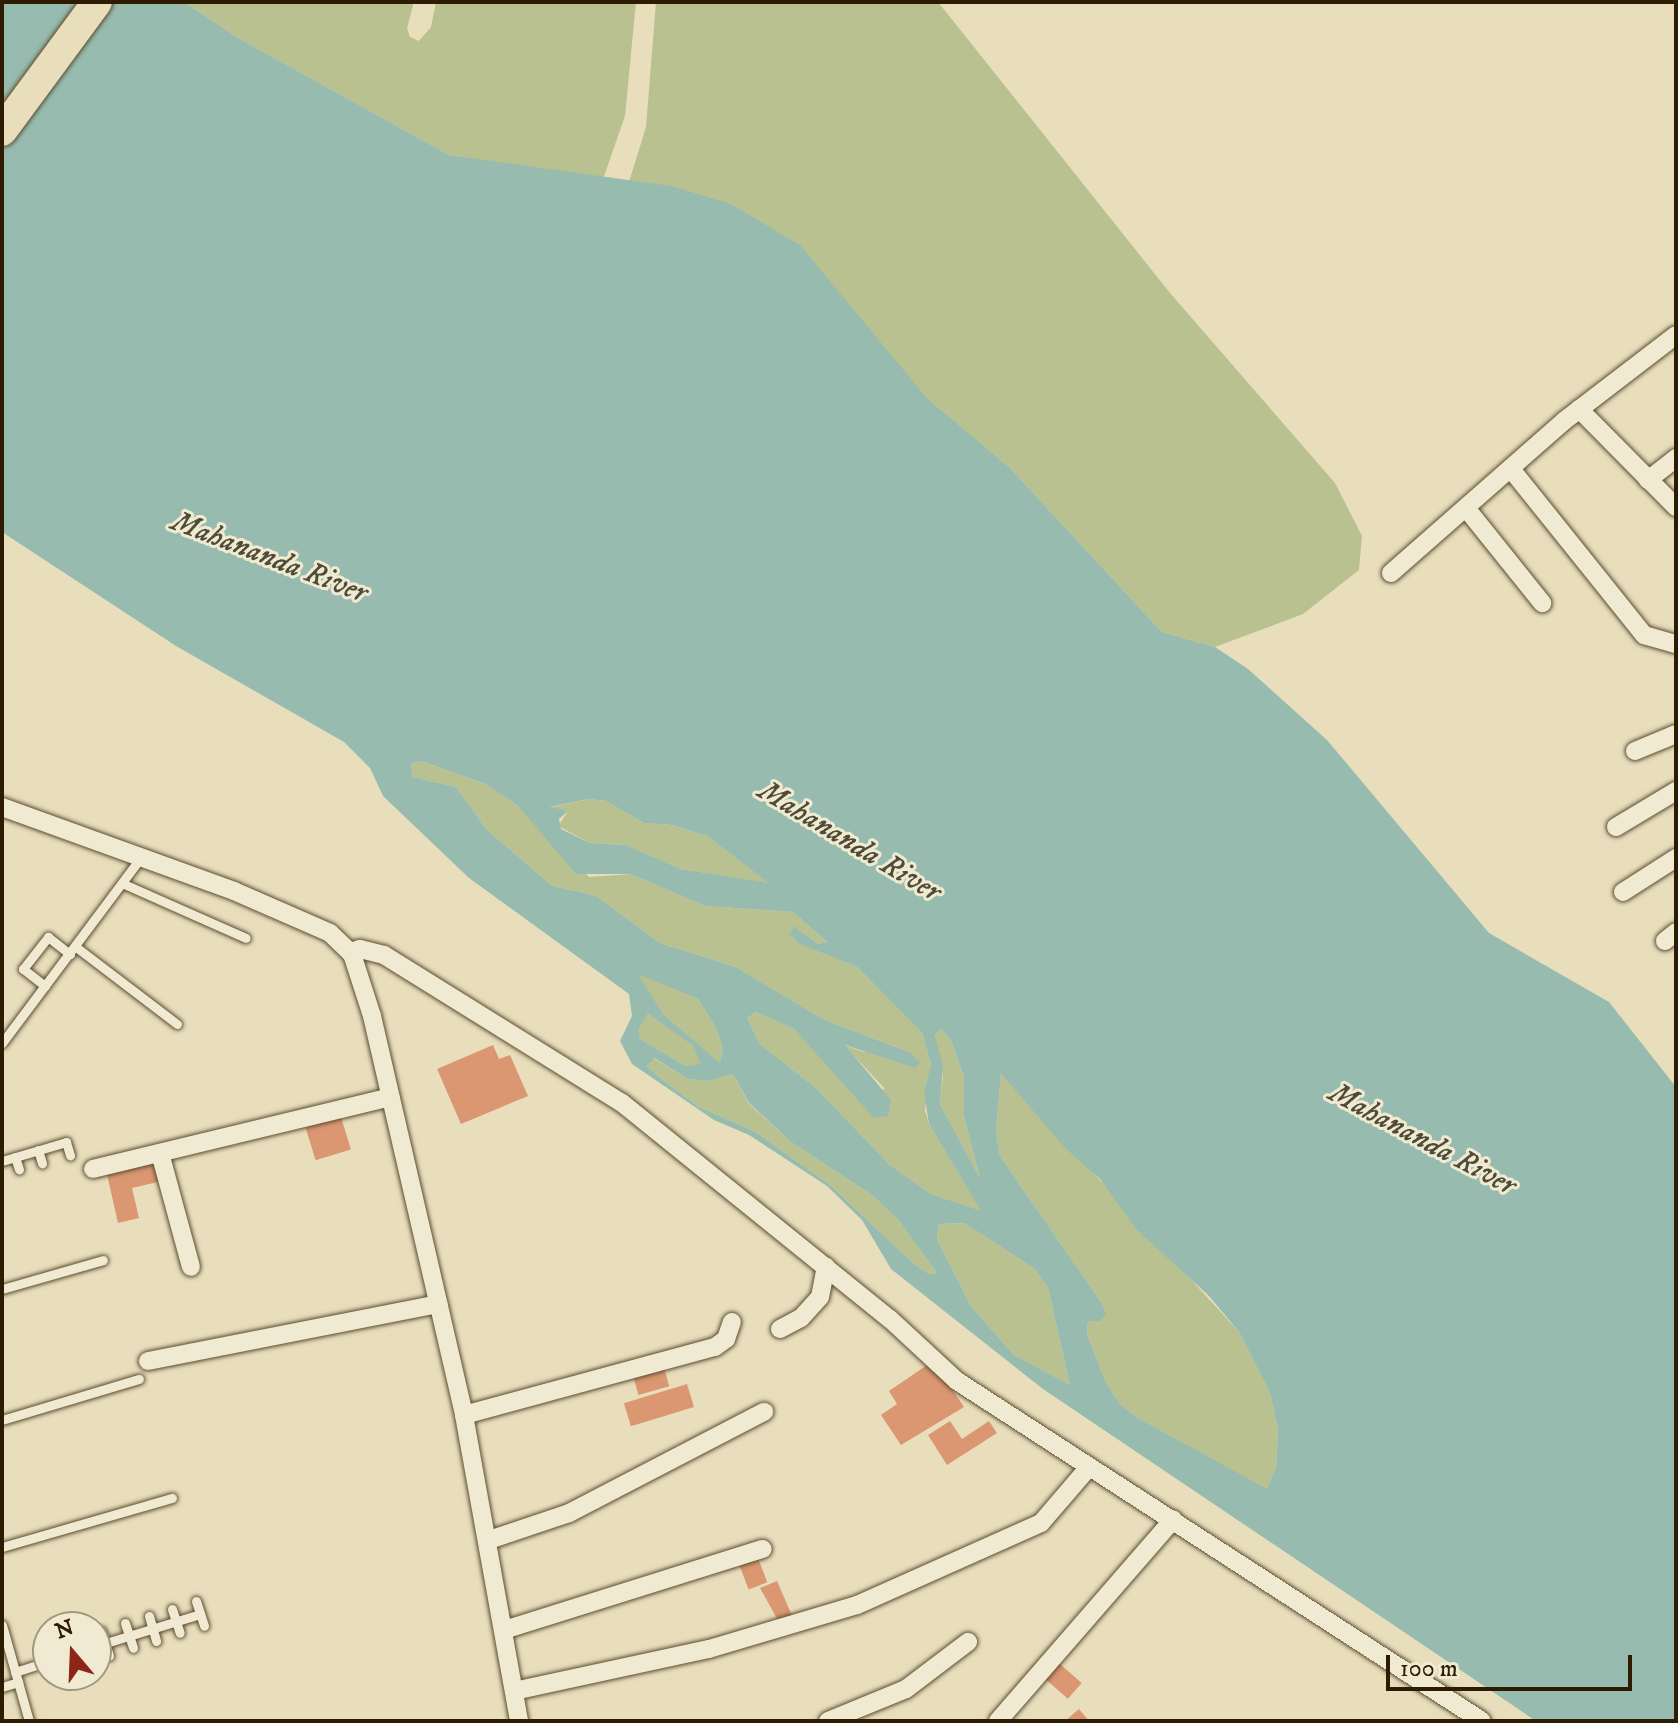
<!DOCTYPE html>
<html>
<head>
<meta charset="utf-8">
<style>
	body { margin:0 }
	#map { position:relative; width:1678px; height:1723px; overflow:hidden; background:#e8debc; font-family:"IM FELL DW Pica",serif }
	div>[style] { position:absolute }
	.green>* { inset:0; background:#b8c18f }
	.water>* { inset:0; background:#97bcaf }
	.building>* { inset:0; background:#da9771; transform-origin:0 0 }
	.roads { filter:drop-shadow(0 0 2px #5c4c30) drop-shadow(0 0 2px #5c4c30) }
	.service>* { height:9px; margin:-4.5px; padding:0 4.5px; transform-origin:4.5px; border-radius:4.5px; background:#f0ead3 }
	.minor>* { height:18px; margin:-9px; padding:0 9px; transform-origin:9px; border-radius:9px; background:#f0ead3 }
	.primary>* { height:30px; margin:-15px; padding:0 15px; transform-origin:15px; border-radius:15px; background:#e8debc }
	span { translate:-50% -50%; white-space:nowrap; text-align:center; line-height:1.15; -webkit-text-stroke:6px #f0ead3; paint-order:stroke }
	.water-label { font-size:30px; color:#4e4c36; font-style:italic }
	.frame { position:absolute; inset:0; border:4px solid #2e1c02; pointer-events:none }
	.north { position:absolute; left:32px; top:1611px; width:80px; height:80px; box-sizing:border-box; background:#f0ead3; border:2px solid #a2987f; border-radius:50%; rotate:341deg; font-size:22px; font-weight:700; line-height:32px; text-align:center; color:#2e1c02 }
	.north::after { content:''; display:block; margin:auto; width:28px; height:36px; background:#8f2418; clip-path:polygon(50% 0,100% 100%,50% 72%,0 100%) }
	.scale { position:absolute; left:1386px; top:1655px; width:246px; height:36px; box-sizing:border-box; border:4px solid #2e1c02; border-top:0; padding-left:10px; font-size:24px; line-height:28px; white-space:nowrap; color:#2e1c02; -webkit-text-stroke:6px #f0ead3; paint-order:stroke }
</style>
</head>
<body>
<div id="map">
	<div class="green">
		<i style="clip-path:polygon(184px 2px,414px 2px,407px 28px,410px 37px,419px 41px,431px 27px,436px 2px,636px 2px,625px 116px,603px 179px,449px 155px,240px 39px)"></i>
		<i style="clip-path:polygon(656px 2px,938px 2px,1170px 293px,1335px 483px,1362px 536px,1359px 570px,1303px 614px,1215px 647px,1162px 632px,1010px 468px,926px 397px,629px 182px,646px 127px)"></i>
		<i style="clip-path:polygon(421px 761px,486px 784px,519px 807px,589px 877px,631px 874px,705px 906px,793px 912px,827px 942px,818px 944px,794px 926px,823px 953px,857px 967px,922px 1033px,931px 1065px,925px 1110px,929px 1124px,982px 1212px,931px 1194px,890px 1165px,816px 1088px,760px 1044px,747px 1018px,756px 1012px,794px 1029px,856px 1095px,885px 1089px,844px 1045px,864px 1052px,909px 1052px,825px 1020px,736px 967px,660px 943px,595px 895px,552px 886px,487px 830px,456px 787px,413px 777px,411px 764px)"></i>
		<i style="clip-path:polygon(589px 799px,606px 801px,644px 823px,671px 825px,707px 836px,771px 884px,681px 869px,626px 845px,590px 843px,558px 826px,568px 811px,548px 808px)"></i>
		<i style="clip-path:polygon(637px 973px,698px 999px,716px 1028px,723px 1049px,720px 1064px,664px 1015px)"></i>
		<i style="clip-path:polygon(648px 1012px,693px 1046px,702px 1064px,695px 1069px,686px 1066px,640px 1039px,637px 1029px)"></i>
		<i style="clip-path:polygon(941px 1029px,951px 1040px,964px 1077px,964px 1117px,980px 1178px,940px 1104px,943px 1075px,935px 1035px)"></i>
		<i style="clip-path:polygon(653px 1058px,688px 1079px,709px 1081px,733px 1074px,749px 1104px,791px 1142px,872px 1195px,899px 1221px,937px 1273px,929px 1274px,913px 1263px,829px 1184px,754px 1131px,699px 1107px,660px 1078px,647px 1066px)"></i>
		<i style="clip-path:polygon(1001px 1072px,1239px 1332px,1270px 1393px,1278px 1430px,1276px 1467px,1267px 1490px,1138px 1418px,1120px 1404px,1106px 1383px,1087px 1334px,1088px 1321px,1101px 1302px,1000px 1156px,996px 1132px)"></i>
		<i style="clip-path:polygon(964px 1223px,1035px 1269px,1048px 1288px,1070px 1385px,1014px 1355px,971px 1306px,937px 1239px,939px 1224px)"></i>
	</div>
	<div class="water">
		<i style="clip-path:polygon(evenodd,2px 2px,184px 2px,240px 39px,449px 155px,671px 186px,731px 204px,801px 246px,926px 397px,1010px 468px,1162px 632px,1215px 647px,1248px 669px,1327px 740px,1489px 933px,1609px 1002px,1676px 1087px,1676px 1721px,1536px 1721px,1043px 1389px,891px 1269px,862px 1220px,827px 1186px,749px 1135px,714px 1120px,632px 1064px,620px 1041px,632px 1016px,629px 994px,469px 878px,383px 796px,370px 768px,344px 742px,176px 646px,2px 532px,2px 2px,421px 761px,486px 784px,519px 807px,576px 874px,631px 874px,705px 906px,793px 912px,827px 942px,818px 944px,794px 926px,790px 934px,798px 943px,857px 967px,922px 1033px,931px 1065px,924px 1093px,929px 1124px,981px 1211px,931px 1194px,890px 1165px,816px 1088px,760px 1044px,747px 1018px,756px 1012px,794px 1029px,874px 1118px,888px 1116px,891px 1100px,845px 1045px,915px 1068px,920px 1062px,909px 1052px,825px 1020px,736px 967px,660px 943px,595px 895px,552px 886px,487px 830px,456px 787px,413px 777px,411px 764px,421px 761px,2px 2px,589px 799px,606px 801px,644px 823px,671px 825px,707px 836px,769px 883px,681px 869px,626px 845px,590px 843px,561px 829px,559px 819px,568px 811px,550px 807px,589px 799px,2px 2px,638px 974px,698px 999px,716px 1028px,723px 1049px,720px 1063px,664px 1015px,638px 974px,2px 2px,648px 1013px,693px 1046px,701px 1064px,686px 1066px,640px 1039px,638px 1029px,648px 1013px,2px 2px,941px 1029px,951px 1040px,964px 1077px,964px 1117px,980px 1178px,940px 1104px,943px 1067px,935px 1035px,941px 1029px,2px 2px,654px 1058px,688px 1079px,709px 1081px,733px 1074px,749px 1103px,791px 1142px,872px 1195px,899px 1221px,937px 1273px,929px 1274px,913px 1263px,829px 1184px,754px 1131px,699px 1107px,660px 1078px,647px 1066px,654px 1058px,2px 2px,1001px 1073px,1065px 1148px,1100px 1179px,1136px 1229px,1209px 1296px,1239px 1332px,1270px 1393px,1278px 1430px,1276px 1467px,1267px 1489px,1138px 1418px,1120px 1404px,1106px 1383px,1087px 1334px,1088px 1321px,1100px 1321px,1106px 1315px,1101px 1302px,1000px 1156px,996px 1132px,1001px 1073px,2px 2px,964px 1223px,1035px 1269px,1048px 1288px,1070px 1385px,1014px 1355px,971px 1306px,937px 1239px,939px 1224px,964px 1223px)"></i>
	</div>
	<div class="building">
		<i style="clip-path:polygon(493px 1045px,499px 1059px,510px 1055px,528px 1096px,461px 1124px,437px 1069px)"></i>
		<i style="left:341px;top:1117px;width:34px;height:37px;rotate:73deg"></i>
		<i style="clip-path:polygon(157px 1158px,162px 1181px,132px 1188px,139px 1218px,118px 1223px,106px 1170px)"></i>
		<i style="clip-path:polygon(933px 1361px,964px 1407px,901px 1445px,881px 1415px,897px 1404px,889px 1391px)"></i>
		<i style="left:664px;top:1368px;width:19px;height:32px;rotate:74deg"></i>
		<i style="left:687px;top:1384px;width:24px;height:66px;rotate:73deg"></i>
		<i style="clip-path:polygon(950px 1421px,962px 1439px,989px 1421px,997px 1433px,947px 1465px,928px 1435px)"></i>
		<i style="left:758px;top:1558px;width:26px;height:20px;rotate:69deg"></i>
		<i style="clip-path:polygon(777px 1581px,793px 1618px,780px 1624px,760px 1588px)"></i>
		<i style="left:1053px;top:1658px;width:38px;height:21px;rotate:41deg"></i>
		<i style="clip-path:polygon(1079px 1709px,1089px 1721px,1065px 1721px)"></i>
	</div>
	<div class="roads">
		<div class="service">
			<i style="left:124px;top:884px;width:133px;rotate:23.9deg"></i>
			<i style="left:76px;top:947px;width:127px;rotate:37.3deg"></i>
			<i style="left:45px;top:986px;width:28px;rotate:-142deg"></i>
			<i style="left:23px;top:969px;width:41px;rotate:-52deg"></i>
			<i style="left:48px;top:937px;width:28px;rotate:38deg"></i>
			<i style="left:2px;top:1043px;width:232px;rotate:-53.2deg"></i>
			<i style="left:38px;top:1150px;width:14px;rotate:73deg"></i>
			<i style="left:15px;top:1157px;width:13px;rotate:72deg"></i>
			<i style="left:2px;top:1161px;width:67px;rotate:-16.5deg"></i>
			<i style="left:66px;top:1142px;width:14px;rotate:73deg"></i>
			<i style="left:2px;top:1289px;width:105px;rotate:-16deg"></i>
			<i style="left:2px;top:1420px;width:143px;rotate:-16.7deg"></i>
			<i style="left:2px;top:1547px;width:177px;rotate:-16.1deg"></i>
			<i style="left:196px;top:1601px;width:26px;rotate:72deg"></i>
			<i style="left:172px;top:1609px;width:25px;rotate:72deg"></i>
			<i style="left:149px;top:1616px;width:26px;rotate:74deg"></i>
			<i style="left:125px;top:1623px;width:26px;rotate:72deg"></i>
			<i style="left:2px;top:1625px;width:100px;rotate:74.3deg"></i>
			<i style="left:101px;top:1631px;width:26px;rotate:72deg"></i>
			<i style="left:96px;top:1646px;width:109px;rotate:-17.1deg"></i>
			<i style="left:15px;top:1672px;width:35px;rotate:-18deg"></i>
			<i style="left:2px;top:1687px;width:17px;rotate:-17deg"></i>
		</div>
		<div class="minor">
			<i style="left:1579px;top:409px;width:138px;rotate:45.3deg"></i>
			<i style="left:1511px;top:469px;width:213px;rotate:51.3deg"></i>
			<i style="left:1644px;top:635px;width:33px;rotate:16deg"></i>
			<i style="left:1648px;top:480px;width:36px;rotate:-38deg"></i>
			<i style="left:1466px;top:508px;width:122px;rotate:51.3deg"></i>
			<i style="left:1391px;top:573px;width:230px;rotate:-41.3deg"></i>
			<i style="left:1564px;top:421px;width:141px;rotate:-37.5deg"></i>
			<i style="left:1635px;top:751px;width:44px;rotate:-22.5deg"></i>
			<i style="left:2px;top:807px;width:247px;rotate:19.9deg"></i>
			<i style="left:234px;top:891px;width:105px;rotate:23.6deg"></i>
			<i style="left:330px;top:933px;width:30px;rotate:44deg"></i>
			<i style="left:352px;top:954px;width:65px;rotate:72.1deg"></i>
			<i style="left:372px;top:1016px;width:409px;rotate:77deg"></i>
			<i style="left:464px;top:1415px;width:311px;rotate:79.8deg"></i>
			<i style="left:1616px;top:827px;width:70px;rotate:-31deg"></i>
			<i style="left:1623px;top:892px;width:63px;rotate:-32.7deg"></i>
			<i style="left:1665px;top:941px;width:14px;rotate:-39deg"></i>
			<i style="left:350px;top:952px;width:10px;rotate:-17deg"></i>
			<i style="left:360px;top:949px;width:25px;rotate:14deg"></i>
			<i style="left:384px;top:955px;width:280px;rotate:31.9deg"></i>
			<i style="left:622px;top:1103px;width:344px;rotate:38.9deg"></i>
			<i style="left:890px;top:1319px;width:91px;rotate:42.8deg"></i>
			<i style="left:957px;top:1381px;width:625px;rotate:32.93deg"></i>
			<i style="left:160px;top:1153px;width:118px;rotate:74.8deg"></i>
			<i style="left:93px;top:1169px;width:306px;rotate:-13.6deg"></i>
			<i style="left:780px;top:1329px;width:24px;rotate:-28deg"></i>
			<i style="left:801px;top:1318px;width:28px;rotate:-48deg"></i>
			<i style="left:820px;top:1297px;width:31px;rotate:-79deg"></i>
			<i style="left:148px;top:1361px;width:296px;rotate:-11.1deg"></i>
			<i style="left:464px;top:1415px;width:260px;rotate:-15.2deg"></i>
			<i style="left:715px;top:1347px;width:14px;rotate:-36deg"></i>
			<i style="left:726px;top:1339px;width:18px;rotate:-71deg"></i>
			<i style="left:489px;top:1540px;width:84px;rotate:-18.6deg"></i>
			<i style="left:569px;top:1513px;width:220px;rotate:-27.4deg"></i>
			<i style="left:504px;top:1630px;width:271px;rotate:-17.4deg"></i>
			<i style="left:514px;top:1691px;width:199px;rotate:-12.2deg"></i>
			<i style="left:709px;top:1649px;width:154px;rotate:-16.6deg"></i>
			<i style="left:857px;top:1605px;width:201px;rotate:-24deg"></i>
			<i style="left:1041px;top:1523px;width:74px;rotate:-49.4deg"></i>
			<i style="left:828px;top:1721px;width:84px;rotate:-22.3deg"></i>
			<i style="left:906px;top:1689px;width:78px;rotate:-37.2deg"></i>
			<i style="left:998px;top:1721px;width:267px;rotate:-49deg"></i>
		</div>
		<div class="primary">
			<i style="left:2px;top:131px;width:160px;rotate:-53.6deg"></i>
		</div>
	</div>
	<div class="water-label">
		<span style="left:269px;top:558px;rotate:21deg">Mahananda River</span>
		<span style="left:849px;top:842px;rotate:31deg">Mahananda River</span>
		<span style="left:1422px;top:1140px;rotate:28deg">Mahananda River</span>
	</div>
	<div class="frame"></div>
	<div class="north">N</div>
	<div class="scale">100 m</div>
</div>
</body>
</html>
